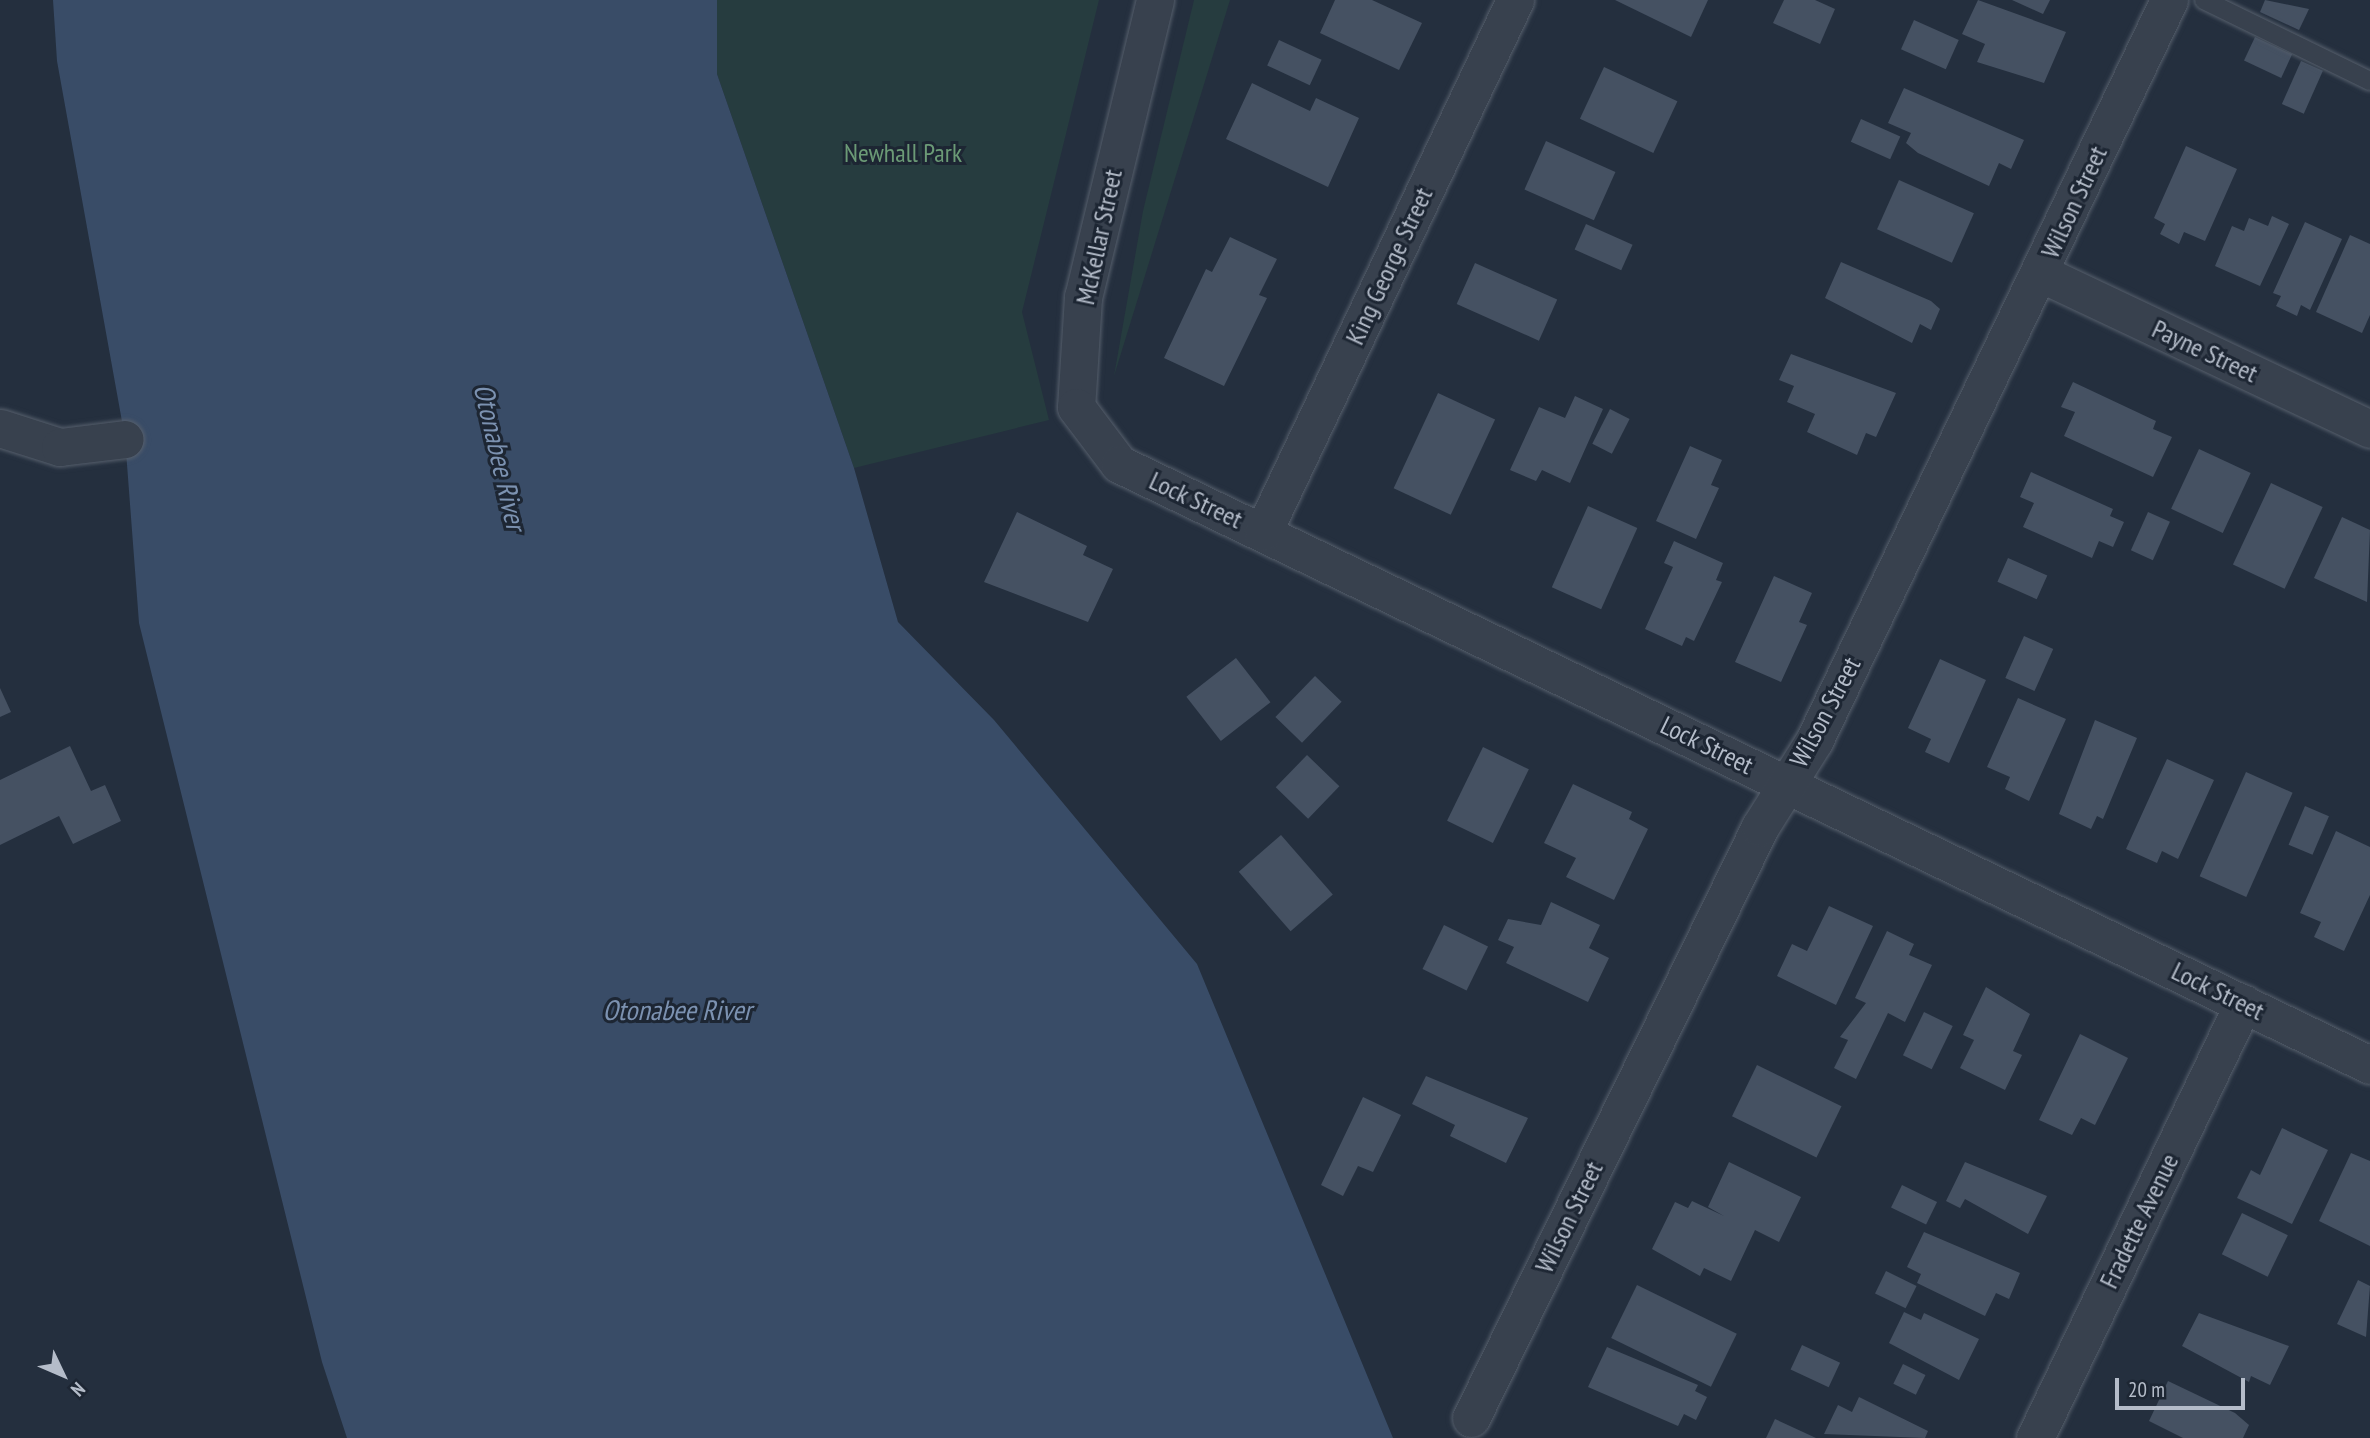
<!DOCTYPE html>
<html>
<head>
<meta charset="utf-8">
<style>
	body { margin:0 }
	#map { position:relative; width:2370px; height:1438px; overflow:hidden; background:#242f3e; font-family:"PT Sans Narrow",sans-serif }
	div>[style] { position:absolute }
	.green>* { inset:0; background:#263c3f }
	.water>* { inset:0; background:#394c67 }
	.building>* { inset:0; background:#455162; transform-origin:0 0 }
	.roads { filter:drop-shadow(0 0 2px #565f6c) drop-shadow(0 0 2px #565f6c) }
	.lane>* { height:18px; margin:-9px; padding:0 9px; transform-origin:9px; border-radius:9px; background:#38414e }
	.street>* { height:37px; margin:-18.5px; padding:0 18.5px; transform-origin:18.5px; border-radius:18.5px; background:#38414e }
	span { translate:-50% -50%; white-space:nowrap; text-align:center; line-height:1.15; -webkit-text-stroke:6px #1d2633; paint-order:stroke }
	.park-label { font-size:26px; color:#6b9a76 }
	.street-label { font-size:26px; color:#b4bcc9 }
	.water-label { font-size:28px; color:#7c92b1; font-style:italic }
	.north { position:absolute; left:28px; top:1340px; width:70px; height:70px; -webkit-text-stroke:5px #1d2633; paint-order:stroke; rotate:134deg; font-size:19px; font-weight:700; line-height:28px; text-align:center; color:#b4bcc9 }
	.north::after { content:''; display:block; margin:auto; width:24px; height:32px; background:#b4bcc9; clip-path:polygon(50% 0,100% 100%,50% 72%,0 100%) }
	.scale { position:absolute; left:2115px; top:1378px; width:130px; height:32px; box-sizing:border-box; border:4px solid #b4bcc9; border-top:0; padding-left:9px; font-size:21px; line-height:24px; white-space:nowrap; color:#b4bcc9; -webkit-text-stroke:5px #1d2633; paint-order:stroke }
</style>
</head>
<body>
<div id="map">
	<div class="green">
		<i style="clip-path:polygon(717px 0,1099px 0,1022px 312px,1049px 420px,854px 468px,717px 74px)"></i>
		<i style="clip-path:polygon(1194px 0,1230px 0,1114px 376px,1143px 211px)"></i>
	</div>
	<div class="water">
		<i style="clip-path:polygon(53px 0,717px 0,717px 74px,854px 468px,898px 622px,994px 720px,1197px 964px,1393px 1438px,347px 1438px,322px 1362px,139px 623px,125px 438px,57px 61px)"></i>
	</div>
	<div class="building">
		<i style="clip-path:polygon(1335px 0,1372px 0,1422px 23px,1399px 70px,1320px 33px)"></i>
		<i style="clip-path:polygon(1615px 0,1708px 0,1691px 37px)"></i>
		<i style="clip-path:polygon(1784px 0,1815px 0,1835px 9px,1820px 44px,1773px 23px)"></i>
		<i style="clip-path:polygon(1978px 0,2066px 32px,2044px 83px,1977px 62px,1985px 44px,1962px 34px)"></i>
		<i style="clip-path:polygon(2012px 0,2050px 0,2043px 14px)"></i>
		<i style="clip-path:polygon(2265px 0,2309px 9px,2299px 30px,2260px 12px)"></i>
		<i style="left:1914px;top:20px;width:49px;height:32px;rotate:24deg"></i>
		<i style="left:2255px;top:37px;width:41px;height:26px;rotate:25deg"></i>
		<i style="left:1279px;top:40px;width:47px;height:28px;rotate:25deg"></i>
		<i style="left:2301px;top:61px;width:24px;height:47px;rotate:24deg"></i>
		<i style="left:1604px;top:67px;width:81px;height:57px;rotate:25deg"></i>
		<i style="clip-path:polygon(1252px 83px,1310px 111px,1316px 98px,1359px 118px,1328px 187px,1226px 139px)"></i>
		<i style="clip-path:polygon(1904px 88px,2024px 140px,2011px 169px,1999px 163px,1989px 186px,1918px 153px,1906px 143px,1911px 133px,1888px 123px)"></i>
		<i style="left:1861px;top:119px;width:43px;height:25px;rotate:24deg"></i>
		<i style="left:1546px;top:141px;width:76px;height:53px;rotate:24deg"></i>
		<i style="clip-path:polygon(2186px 146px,2237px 169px,2205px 241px,2184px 232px,2179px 244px,2160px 234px,2165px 224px,2154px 218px)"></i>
		<i style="left:1899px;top:180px;width:82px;height:54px;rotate:24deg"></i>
		<i style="clip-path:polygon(2272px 216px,2289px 224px,2260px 286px,2215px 266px,2232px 226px,2244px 231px,2249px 218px,2268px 226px)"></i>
		<i style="clip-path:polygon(2305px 222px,2342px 239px,2310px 310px,2301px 305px,2297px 316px,2276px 306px,2281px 296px,2273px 293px)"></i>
		<i style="left:1586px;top:224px;width:51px;height:28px;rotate:24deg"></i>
		<i style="clip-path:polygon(2350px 235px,2370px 244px,2370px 315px,2362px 333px,2316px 312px)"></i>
		<i style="clip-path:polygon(1230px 237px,1277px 259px,1259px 295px,1267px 298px,1224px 386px,1164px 358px,1206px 269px,1212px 272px)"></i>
		<i style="clip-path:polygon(1841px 262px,1931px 301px,1940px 309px,1931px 330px,1920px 324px,1912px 343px,1825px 298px)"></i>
		<i style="left:1475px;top:263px;width:90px;height:45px;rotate:24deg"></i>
		<i style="clip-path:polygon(1791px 354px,1896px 393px,1876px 437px,1866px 433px,1857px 455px,1807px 432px,1815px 414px,1787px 402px,1794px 386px,1779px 380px)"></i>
		<i style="clip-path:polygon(2073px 382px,2156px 421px,2153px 429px,2172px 437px,2153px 477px,2064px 436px,2075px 412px,2061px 407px)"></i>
		<i style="left:1438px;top:393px;width:63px;height:105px;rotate:25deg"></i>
		<i style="clip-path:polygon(1575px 396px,1603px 409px,1570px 483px,1542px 470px,1536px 481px,1510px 470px,1539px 407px,1565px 418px)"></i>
		<i style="left:1610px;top:409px;width:22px;height:39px;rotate:27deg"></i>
		<i style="clip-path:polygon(1690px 446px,1722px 460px,1711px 485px,1719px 488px,1696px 539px,1656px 521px)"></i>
		<i style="left:2199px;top:449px;width:57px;height:66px;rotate:25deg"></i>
		<i style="clip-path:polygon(2031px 472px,2113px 509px,2110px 516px,2124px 522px,2113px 547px,2099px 541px,2092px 558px,2023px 527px,2034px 503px,2020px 497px)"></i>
		<i style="left:2271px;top:483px;width:57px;height:90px;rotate:25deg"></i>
		<i style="left:1588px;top:506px;width:54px;height:89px;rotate:24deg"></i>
		<i style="clip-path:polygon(1017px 512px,1087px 546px,1083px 555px,1113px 569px,1088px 622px,984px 582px)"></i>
		<i style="left:2148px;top:512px;width:24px;height:42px;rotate:24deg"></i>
		<i style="clip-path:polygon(2342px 517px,2370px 530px,2367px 602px,2314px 578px)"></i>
		<i style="clip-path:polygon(1674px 541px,1723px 563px,1716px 580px,1722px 582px,1694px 641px,1686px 637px,1682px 646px,1645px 629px,1673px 567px,1664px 563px)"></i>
		<i style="left:2008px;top:558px;width:43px;height:26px;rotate:24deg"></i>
		<i style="clip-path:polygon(1774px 576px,1812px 593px,1799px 622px,1807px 625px,1781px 682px,1735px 662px)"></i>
		<i style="left:2024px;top:636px;width:32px;height:46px;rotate:24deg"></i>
		<i style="left:1236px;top:658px;width:56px;height:63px;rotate:52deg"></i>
		<i style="clip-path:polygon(1940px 659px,1986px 680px,1949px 763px,1925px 752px,1931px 739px,1908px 728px)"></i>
		<i style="left:1315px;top:676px;width:37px;height:57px;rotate:44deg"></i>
		<i style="clip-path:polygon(0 688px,11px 712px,0 717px)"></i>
		<i style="clip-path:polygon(2018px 698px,2066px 719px,2029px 801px,2005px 789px,2010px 777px,1987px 767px)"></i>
		<i style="clip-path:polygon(2095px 720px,2137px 738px,2103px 819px,2097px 816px,2091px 829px,2059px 814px)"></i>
		<i style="clip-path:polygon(70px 746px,91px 791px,105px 785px,121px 821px,73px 844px,59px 816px,0 845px,0 780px)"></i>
		<i style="left:1483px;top:747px;width:51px;height:82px;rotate:26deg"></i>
		<i style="left:1307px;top:755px;width:45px;height:45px;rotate:44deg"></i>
		<i style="clip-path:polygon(2167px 759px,2214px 780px,2178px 859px,2162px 851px,2157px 863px,2126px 849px)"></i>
		<i style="left:2246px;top:772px;width:51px;height:114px;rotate:24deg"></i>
		<i style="clip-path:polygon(1573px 784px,1632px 812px,1629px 819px,1648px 829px,1614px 900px,1566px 877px,1576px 858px,1544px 843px)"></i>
		<i style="left:2305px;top:806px;width:26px;height:42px;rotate:23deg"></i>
		<i style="clip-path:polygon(2336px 831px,2370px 847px,2370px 895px,2344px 951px,2314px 937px,2321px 922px,2300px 913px)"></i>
		<i style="left:1281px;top:835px;width:79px;height:56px;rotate:49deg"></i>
		<i style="clip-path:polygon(1551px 902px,1600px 925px,1589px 948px,1609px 958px,1588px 1002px,1506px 963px,1514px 947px,1498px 940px,1508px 919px,1541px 925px)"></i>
		<i style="clip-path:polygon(1829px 906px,1873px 926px,1836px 1005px,1777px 976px,1792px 944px,1807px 951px)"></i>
		<i style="left:1444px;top:925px;width:49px;height:49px;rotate:26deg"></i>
		<i style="clip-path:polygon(1887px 931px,1914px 944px,1909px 955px,1932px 965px,1905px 1022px,1888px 1013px,1856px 1079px,1834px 1068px,1848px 1040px,1840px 1037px,1866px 1003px,1855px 998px)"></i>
		<i style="clip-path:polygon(1986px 987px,2030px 1014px,2013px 1051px,2022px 1055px,2005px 1090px,1960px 1068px,1974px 1040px,1963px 1035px)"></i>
		<i style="left:1924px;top:1012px;width:32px;height:48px;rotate:26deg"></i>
		<i style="clip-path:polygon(2080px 1034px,2128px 1058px,2095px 1125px,2081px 1118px,2072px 1135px,2039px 1120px)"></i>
		<i style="left:1757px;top:1065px;width:94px;height:57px;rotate:26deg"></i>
		<i style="clip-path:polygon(1426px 1076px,1528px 1118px,1506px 1163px,1450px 1136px,1455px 1125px,1412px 1104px)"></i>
		<i style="clip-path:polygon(1363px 1097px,1401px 1115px,1373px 1172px,1358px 1166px,1343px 1196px,1321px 1185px)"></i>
		<i style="clip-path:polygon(2282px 1128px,2328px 1150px,2292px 1224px,2237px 1198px,2251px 1170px,2260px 1175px)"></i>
		<i style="clip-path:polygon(2351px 1153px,2370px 1161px,2370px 1246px,2319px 1221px)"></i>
		<i style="clip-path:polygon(1729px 1162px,1801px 1197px,1779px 1242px,1755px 1230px,1731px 1281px,1704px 1268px,1700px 1276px,1652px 1249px,1675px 1202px,1688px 1208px,1692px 1201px,1724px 1216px,1708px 1207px)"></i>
		<i style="clip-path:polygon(1965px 1162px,2047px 1196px,2028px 1234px,1965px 1199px,1960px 1208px,1946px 1201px)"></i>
		<i style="left:1902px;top:1185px;width:39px;height:25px;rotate:26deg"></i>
		<i style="left:2242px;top:1213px;width:51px;height:46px;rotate:26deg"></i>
		<i style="clip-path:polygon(1924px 1232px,2020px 1273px,2009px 1299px,1996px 1293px,1985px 1316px,1917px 1283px,1921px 1274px,1907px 1267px)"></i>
		<i style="left:1886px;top:1271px;width:34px;height:25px;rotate:26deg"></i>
		<i style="clip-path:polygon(2358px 1280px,2370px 1286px,2366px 1337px,2337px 1324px)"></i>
		<i style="left:1637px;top:1285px;width:111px;height:59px;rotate:26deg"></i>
		<i style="clip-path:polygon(1904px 1312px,1921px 1320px,1924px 1313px,1979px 1339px,1959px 1380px,1889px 1343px)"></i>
		<i style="clip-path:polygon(2199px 1313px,2289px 1346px,2270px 1385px,2251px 1376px,2249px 1382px,2182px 1346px)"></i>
		<i style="left:1802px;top:1345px;width:42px;height:27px;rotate:25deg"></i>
		<i style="clip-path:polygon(1607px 1347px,1698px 1385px,1695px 1391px,1707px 1397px,1696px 1420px,1684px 1414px,1678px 1426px,1588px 1387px)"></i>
		<i style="left:1903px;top:1364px;width:25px;height:22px;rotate:26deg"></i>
		<i style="clip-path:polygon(2168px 1381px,2235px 1413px,2249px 1425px,2243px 1438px,2183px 1438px,2149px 1421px)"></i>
		<i style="clip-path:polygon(1859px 1397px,1928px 1431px,1925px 1438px,1824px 1434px,1838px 1405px,1852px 1412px)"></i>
		<i style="clip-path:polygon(1775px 1419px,1816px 1438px,1766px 1438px)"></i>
	</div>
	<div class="roads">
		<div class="lane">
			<i style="left:2204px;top:0;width:185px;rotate:26deg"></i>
		</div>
		<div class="street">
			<i style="left:1155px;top:0;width:306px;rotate:103.6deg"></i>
			<i style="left:1083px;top:297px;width:110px;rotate:93.6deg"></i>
			<i style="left:1076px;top:407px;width:71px;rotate:53deg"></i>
			<i style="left:1119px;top:464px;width:1388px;rotate:25.66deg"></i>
			<i style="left:2040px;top:273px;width:365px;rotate:25.3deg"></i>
			<i style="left:0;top:428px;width:63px;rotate:17.6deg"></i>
			<i style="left:60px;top:447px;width:65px;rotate:-7deg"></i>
			<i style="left:1263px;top:532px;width:589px;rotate:-64.65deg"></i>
			<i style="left:1471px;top:1418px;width:658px;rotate:-63.94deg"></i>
			<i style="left:1760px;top:827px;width:102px;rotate:-57.9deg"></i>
			<i style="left:1814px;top:741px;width:822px;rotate:-64.4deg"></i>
			<i style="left:2035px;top:1438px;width:482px;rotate:-64.4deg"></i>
		</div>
	</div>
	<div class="park-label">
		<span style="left:903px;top:153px">Newhall Park</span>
	</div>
	<div class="street-label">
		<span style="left:2074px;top:202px;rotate:-65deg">Wilson Street</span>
		<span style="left:1099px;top:237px;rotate:-78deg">McKellar Street</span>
		<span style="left:1389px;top:266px;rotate:-65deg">King George Street</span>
		<span style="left:2205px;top:351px;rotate:25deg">Payne Street</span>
		<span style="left:1196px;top:500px;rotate:25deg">Lock Street</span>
		<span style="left:1825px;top:712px;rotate:-62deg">Wilson Street</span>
		<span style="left:1707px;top:745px;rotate:26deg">Lock Street</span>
		<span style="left:2218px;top:991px;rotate:26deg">Lock Street</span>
		<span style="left:1569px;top:1217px;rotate:-64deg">Wilson Street</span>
		<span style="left:2139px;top:1221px;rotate:-64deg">Fradette Avenue</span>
	</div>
	<div class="water-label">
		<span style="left:500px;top:457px;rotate:77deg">Otonabee River</span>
		<span style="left:677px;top:1010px">Otonabee River</span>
	</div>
	<div class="north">N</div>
	<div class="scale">20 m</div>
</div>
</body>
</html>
